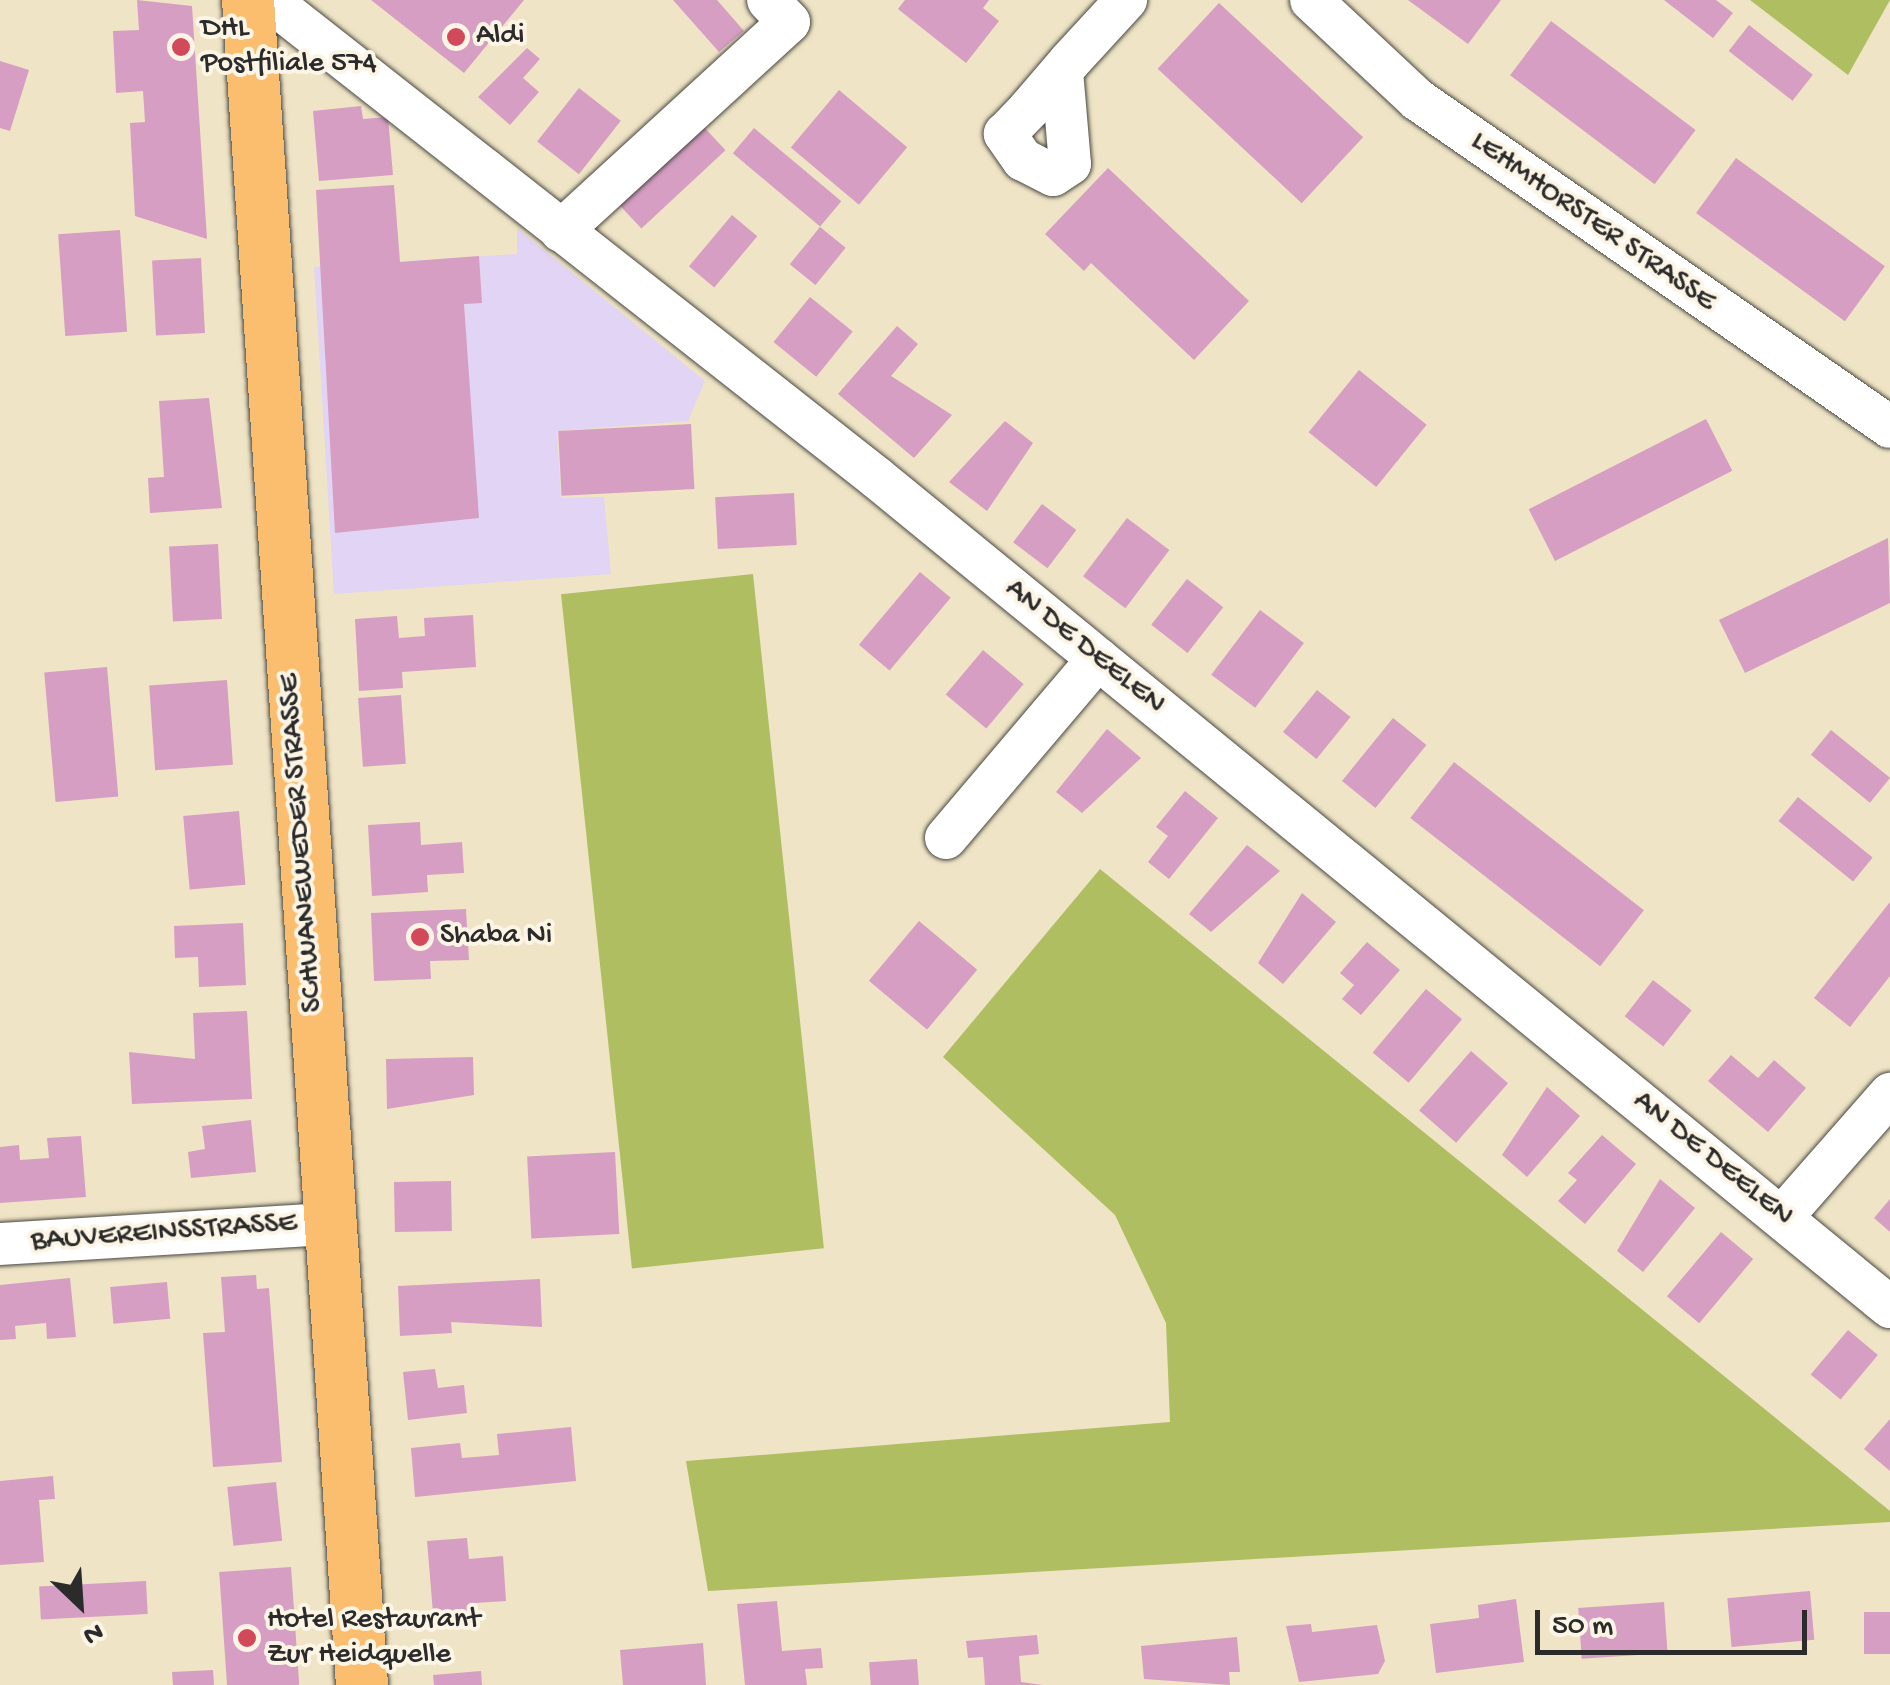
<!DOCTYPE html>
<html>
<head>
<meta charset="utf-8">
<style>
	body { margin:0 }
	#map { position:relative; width:1890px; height:1685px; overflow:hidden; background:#efe4c5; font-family:"Gochi Hand",sans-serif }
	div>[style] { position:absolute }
	.built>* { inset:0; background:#e1d4f4 }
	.green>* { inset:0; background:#afbe60; transform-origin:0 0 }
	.building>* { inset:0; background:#d69ec2; transform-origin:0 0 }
	.roads { filter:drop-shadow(0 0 2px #484742) drop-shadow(0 0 2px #484742) }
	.minor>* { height:42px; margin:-21px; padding:0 21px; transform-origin:21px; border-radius:21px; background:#fff }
	.major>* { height:52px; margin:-26px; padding:0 26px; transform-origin:26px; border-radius:26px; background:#fbbd6e }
	.dots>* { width:28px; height:28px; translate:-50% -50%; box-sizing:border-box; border:5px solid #fcf5e5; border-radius:50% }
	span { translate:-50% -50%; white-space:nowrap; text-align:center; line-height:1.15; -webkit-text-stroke:8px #fcf5e5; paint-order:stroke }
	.poi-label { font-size:30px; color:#2b2b2b }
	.left { translate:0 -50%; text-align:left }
	.street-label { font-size:30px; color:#2b2b2b }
	.north { position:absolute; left:30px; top:1555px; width:100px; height:100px; -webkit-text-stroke:8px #fcf5e5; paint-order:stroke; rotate:155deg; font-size:28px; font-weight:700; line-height:40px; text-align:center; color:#2b2b2b }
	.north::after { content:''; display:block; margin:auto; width:35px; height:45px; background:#2b2b2b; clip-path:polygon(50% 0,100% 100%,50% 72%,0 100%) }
	.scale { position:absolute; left:1535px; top:1610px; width:272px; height:45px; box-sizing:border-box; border:5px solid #2b2b2b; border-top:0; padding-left:12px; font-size:30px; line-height:35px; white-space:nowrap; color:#2b2b2b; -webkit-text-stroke:8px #fcf5e5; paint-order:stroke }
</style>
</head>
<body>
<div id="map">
	<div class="built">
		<i style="clip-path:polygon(517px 228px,705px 381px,688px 421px,557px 431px,561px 498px,604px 497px,611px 574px,334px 594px,314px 267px,517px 254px)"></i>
	</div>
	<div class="green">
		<i style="clip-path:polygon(1750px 0,1890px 0,1848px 75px)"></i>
		<i style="left:753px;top:574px;width:678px;height:193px;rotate:84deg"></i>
		<i style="clip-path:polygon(1100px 869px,1890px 1511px,1890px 1522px,708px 1591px,686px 1461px,1170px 1422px,1166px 1323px,1115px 1215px,943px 1057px)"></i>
	</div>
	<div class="building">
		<i style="clip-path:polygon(137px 0,192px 6px,207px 239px,135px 216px,130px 123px,145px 122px,143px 91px,116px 93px,113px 31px,139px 30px)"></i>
		<i style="clip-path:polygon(371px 0,524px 0,464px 73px)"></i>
		<i style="clip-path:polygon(673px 0,717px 0,744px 31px,719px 52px)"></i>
		<i style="clip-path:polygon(905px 0,989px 0,983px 8px,999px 21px,966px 63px,898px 9px)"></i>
		<i style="clip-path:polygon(1408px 0,1501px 0,1468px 44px)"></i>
		<i style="clip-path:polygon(1664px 0,1716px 0,1733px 13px,1713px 38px)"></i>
		<i style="left:1219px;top:3px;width:197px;height:90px;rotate:43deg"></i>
		<i style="left:1551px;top:21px;width:181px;height:68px;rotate:37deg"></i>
		<i style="left:1749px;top:25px;width:81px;height:33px;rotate:38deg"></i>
		<i style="clip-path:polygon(527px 48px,540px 59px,523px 78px,539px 92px,510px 125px,478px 97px)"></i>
		<i style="clip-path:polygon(0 61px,29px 70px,10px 131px,0 128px)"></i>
		<i style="left:579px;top:88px;width:53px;height:68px;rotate:38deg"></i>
		<i style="left:839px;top:90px;width:89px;height:75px;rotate:40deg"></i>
		<i style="clip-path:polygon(361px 106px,363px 119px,388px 117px,393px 175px,319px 181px,313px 111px)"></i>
		<i style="left:703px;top:126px;width:33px;height:115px;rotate:47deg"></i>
		<i style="left:754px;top:128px;width:114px;height:33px;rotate:40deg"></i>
		<i style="left:1736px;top:158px;width:184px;height:68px;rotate:36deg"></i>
		<i style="clip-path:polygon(1108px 168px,1249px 301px,1194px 360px,1091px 263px,1084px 271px,1045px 234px)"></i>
		<i style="clip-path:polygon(394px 185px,400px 262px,479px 256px,482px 303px,464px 304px,479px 518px,335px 533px,316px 190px)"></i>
		<i style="left:732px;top:215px;width:33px;height:67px;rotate:40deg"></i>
		<i style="left:820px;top:227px;width:33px;height:48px;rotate:39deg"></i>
		<i style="left:120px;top:230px;width:102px;height:62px;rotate:86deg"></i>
		<i style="left:201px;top:258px;width:75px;height:49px;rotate:87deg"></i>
		<i style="left:810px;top:297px;width:55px;height:58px;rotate:39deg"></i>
		<i style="clip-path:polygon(897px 326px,918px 344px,891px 376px,952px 415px,914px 458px,838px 394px)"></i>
		<i style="left:1359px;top:370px;width:87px;height:80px;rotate:39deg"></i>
		<i style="clip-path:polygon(209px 398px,222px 508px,150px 513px,148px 478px,164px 477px,159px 401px)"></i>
		<i style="left:1706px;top:419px;width:58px;height:199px;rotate:63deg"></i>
		<i style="clip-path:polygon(1005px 421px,1033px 443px,987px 511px,949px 482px)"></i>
		<i style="left:691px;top:424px;width:65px;height:133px;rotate:87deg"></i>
		<i style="left:794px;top:493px;width:52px;height:79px;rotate:87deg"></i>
		<i style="left:1042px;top:504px;width:43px;height:48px;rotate:37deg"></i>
		<i style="left:1127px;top:518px;width:53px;height:73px;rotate:37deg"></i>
		<i style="clip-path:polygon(1888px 538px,1890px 603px,1745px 673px,1719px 620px)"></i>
		<i style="left:218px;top:544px;width:75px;height:49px;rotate:87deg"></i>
		<i style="left:920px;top:572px;width:40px;height:95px;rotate:40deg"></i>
		<i style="left:1187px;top:579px;width:46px;height:58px;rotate:38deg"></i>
		<i style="left:1260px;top:610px;width:55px;height:81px;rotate:37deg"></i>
		<i style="clip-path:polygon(473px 615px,476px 667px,402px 672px,403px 688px,359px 691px,355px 619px,397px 616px,399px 638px,425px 636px,424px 618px)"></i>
		<i style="left:983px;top:650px;width:53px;height:58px;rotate:40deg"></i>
		<i style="left:107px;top:667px;width:130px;height:63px;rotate:85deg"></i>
		<i style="left:227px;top:680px;width:85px;height:78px;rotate:86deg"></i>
		<i style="left:1317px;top:690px;width:43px;height:54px;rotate:39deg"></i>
		<i style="left:401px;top:695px;width:69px;height:43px;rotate:86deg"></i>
		<i style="left:1393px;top:718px;width:43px;height:81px;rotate:39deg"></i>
		<i style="clip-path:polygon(1107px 729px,1141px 758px,1082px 813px,1056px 792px)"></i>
		<i style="left:1831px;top:730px;width:76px;height:32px;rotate:39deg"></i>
		<i style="left:1454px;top:762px;width:241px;height:71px;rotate:38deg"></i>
		<i style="clip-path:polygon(1185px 791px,1218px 818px,1169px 879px,1148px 862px,1168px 836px,1156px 827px)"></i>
		<i style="left:1798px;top:797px;width:96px;height:31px;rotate:39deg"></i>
		<i style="left:239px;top:811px;width:74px;height:56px;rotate:85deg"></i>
		<i style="clip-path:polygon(420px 822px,421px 845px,462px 842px,464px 873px,427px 875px,428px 892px,372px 896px,368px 825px)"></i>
		<i style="clip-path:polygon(1247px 845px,1280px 871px,1211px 932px,1189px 914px)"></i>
		<i style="clip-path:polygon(1302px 893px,1336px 922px,1283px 984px,1258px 963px)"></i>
		<i style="clip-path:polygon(1890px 902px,1890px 976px,1850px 1027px,1814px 998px)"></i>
		<i style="clip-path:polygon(466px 909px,469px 960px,430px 961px,431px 979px,374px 981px,371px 913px)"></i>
		<i style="left:919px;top:921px;width:76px;height:78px;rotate:40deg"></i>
		<i style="clip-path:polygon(243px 923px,246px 985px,199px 987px,198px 957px,175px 958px,174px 926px)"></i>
		<i style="clip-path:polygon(1367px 942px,1400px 970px,1361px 1015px,1342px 999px,1354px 985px,1340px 973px)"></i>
		<i style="left:1653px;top:980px;width:49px;height:46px;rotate:38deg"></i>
		<i style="left:1426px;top:989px;width:47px;height:83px;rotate:40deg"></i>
		<i style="clip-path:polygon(247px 1011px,252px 1099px,132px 1104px,129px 1052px,195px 1059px,193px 1013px)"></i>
		<i style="left:1471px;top:1051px;width:49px;height:79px;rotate:41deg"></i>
		<i style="clip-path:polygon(1731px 1055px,1758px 1078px,1774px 1060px,1806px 1088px,1768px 1132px,1708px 1081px)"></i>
		<i style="clip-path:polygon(473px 1057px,474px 1095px,387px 1109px,386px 1059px)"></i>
		<i style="clip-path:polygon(1547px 1087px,1580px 1116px,1527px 1177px,1502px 1155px)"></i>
		<i style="clip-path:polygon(251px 1120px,256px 1172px,191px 1178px,188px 1152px,205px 1149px,202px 1126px)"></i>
		<i style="clip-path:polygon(1602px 1135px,1636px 1164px,1585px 1224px,1558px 1201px,1577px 1180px,1568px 1173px)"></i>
		<i style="clip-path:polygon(81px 1136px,86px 1197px,0 1203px,0 1147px,19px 1145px,20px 1160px,49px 1158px,47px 1138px)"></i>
		<i style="left:615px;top:1152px;width:82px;height:88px;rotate:87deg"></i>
		<i style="clip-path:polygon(1660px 1179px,1695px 1208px,1643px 1272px,1617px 1251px)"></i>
		<i style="left:451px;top:1181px;width:50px;height:57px;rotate:89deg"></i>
		<i style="clip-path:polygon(1890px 1199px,1890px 1232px,1874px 1218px)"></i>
		<i style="left:1721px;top:1232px;width:42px;height:84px;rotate:40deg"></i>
		<i style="clip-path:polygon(256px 1275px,257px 1289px,269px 1288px,282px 1462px,213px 1467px,203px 1333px,225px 1332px,221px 1277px)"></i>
		<i style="clip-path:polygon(70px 1278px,76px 1337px,47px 1339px,46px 1323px,15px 1326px,16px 1339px,0 1340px,0 1285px)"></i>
		<i style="clip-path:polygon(540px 1279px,542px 1327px,451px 1322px,452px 1333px,400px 1336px,398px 1286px)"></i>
		<i style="left:167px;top:1282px;width:37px;height:57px;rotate:85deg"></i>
		<i style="left:1848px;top:1330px;width:39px;height:58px;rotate:40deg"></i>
		<i style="clip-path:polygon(435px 1369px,438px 1388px,464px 1385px,467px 1413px,408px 1420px,403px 1372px)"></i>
		<i style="clip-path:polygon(1890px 1419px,1890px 1471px,1864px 1449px)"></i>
		<i style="clip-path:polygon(571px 1427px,576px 1481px,415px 1497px,411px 1448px,460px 1443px,462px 1458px,499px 1455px,497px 1434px)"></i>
		<i style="clip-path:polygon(53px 1476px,55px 1499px,39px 1500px,44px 1562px,0 1565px,0 1481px)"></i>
		<i style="left:276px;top:1482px;width:59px;height:49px;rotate:84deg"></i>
		<i style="clip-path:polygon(467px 1538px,469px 1559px,503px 1556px,506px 1601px,475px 1603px,477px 1621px,434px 1625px,427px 1541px)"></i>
		<i style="left:291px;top:1567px;width:118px;height:72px;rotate:86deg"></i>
		<i style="left:146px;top:1581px;width:33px;height:107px;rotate:87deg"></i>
		<i style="left:1810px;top:1591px;width:49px;height:83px;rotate:85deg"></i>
		<i style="clip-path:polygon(1516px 1599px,1524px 1662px,1436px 1673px,1430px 1624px,1479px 1618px,1478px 1605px)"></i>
		<i style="clip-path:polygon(777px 1601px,782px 1651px,821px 1648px,823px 1668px,805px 1669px,807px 1685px,745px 1685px,737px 1604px)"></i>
		<i style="left:1664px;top:1602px;width:51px;height:86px;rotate:86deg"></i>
		<i style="left:1890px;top:1612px;width:42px;height:26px;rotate:90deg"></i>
		<i style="clip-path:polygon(1311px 1624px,1312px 1632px,1377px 1625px,1385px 1661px,1378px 1674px,1299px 1682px,1286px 1626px)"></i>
		<i style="clip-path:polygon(1037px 1635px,1039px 1654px,1019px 1656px,1021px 1682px,1043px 1685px,985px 1685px,983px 1657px,968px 1658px,966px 1641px)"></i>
		<i style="clip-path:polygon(1237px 1637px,1240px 1672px,1229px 1672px,1230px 1685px,1144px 1679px,1141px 1646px)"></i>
		<i style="clip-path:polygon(703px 1643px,706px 1685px,623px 1685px,620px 1650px)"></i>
		<i style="left:917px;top:1659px;width:26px;height:48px;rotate:86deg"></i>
		<i style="clip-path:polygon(213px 1670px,214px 1685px,173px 1685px,172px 1672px)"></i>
		<i style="clip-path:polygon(481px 1671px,482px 1685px,434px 1685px,433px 1675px)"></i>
	</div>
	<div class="roads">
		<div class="minor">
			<i style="left:269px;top:0;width:773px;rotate:38.17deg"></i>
			<i style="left:877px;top:478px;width:1309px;rotate:39.3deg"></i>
			<i style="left:1311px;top:0;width:146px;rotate:43.1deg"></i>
			<i style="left:1418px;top:100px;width:574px;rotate:34.71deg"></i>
			<i style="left:1062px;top:71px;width:93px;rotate:85.1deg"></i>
			<i style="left:1070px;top:164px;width:20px;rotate:147deg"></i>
			<i style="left:1053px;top:175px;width:34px;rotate:-153deg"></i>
			<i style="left:1023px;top:160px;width:32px;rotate:-125deg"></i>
			<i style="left:1005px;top:134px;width:35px;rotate:-46deg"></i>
			<i style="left:1029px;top:109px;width:63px;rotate:-49.5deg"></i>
			<i style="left:1070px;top:61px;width:83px;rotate:-47.4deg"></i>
			<i style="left:561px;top:231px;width:309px;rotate:-42.5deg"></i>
			<i style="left:789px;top:22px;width:30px;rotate:-134deg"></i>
			<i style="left:946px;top:838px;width:235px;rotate:-49.7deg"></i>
			<i style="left:1782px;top:1217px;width:164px;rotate:-48.7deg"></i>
			<i style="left:0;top:1244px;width:330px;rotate:-3.5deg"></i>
		</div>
		<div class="major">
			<i style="left:248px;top:0;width:1689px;rotate:86.13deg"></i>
		</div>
	</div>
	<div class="dots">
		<i style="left:456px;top:37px;background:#d1495b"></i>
		<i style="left:181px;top:47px;background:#d1495b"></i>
		<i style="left:420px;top:937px;background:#d1495b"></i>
		<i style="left:247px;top:1638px;background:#d1495b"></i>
	</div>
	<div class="poi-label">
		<span class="left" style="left:201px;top:47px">DHL<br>Postfiliale 574</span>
		<span class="left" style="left:476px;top:37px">Aldi</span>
		<span class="left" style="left:440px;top:937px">Shaba Ni</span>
		<span class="left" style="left:267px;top:1638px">Hotel Restaurant<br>Zur Heidquelle</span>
	</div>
	<div class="street-label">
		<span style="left:1592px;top:223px;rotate:35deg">LEHMHORSTER STRASSE</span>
		<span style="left:1084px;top:648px;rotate:39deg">AN DE DEELEN</span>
		<span style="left:303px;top:843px;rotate:-94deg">SCHWANEWEDER STRASSE</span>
		<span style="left:1712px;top:1160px;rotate:39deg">AN DE DEELEN</span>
		<span style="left:164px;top:1234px;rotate:-4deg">BAUVEREINSSTRASSE</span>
	</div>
	<div class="north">N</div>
	<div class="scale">50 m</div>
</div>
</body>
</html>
